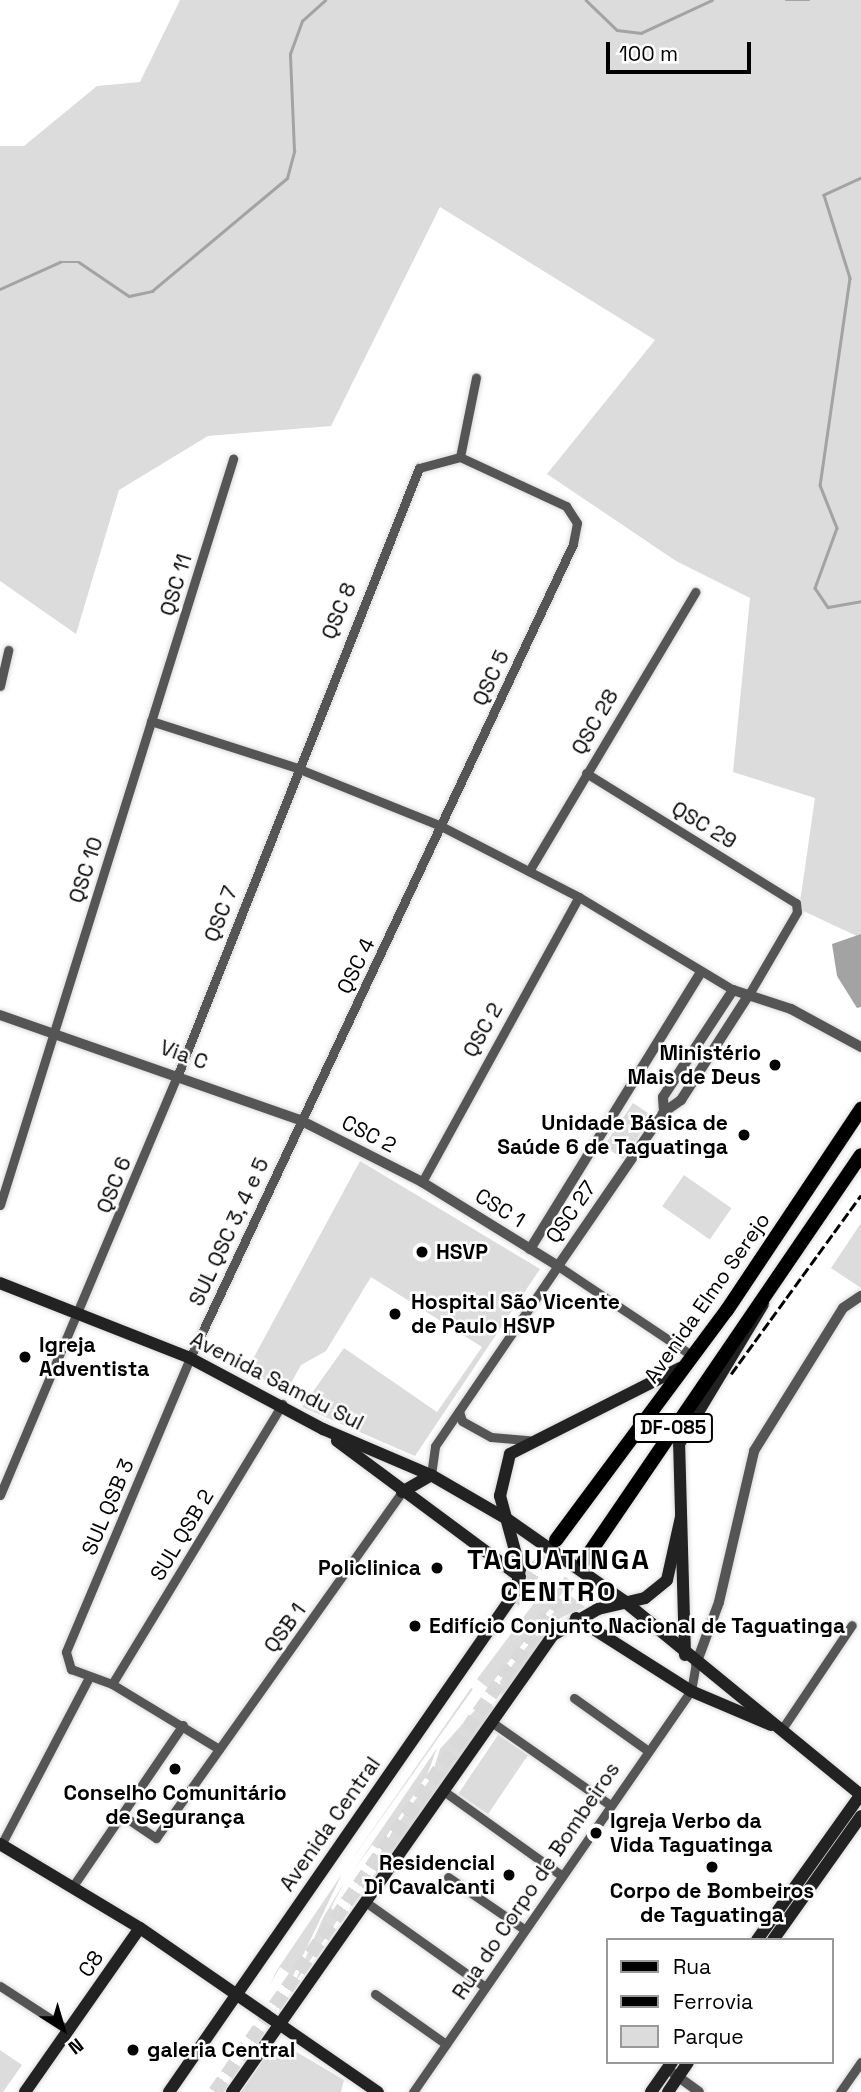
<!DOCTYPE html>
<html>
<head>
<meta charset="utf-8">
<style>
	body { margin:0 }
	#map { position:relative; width:861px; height:2092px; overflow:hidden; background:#fff; font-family:"Space Grotesk",sans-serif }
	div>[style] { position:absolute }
	.green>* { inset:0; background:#dcdcdc; transform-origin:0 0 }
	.water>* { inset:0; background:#a3a3a3 }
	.stream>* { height:2.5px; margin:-1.25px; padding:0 1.25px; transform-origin:1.25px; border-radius:1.25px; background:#a3a3a3 }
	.primary-tunnel>* { height:14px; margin-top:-7px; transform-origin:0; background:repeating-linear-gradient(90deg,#d9d9d9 0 14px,transparent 0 21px) }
	.roads { filter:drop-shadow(0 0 2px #dbdbdb) drop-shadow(0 0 2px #dbdbdb) }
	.minor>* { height:9px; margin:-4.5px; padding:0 4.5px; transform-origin:4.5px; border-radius:4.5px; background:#555 }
	.tertiary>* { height:10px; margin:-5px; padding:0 5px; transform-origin:5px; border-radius:5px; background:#555 }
	.secondary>* { height:12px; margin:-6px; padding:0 6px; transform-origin:6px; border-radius:6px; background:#222 }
	.primary>* { height:14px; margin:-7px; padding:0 7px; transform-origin:7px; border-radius:7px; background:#000 }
	.rail>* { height:2.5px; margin-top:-1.25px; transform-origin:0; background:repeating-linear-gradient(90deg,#000 0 10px,transparent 0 13.5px) }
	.dots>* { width:19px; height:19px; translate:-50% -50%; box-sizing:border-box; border:4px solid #fff; border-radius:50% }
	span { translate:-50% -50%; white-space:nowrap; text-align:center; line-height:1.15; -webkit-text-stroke:5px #fff; paint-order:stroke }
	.shield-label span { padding:2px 5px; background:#fff; border:2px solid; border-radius:5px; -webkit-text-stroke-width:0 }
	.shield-label { font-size:19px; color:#000; font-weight:700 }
	.street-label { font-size:21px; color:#000 }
	.poi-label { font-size:21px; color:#000; font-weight:700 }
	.right { translate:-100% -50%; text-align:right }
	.left { translate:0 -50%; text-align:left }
	.district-label { font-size:28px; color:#000; font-weight:700; letter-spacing:2px }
	.legend { position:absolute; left:606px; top:1938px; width:228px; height:126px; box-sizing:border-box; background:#fff; border:2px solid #999; margin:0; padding:9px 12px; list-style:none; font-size:21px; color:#000 }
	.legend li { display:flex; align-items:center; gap:14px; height:35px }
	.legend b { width:35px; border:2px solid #999 }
	.north { position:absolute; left:28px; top:1994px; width:70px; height:70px; -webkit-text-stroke:5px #fff; paint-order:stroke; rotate:143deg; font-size:19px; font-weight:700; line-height:28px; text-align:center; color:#000 }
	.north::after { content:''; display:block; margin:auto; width:24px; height:32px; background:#000; clip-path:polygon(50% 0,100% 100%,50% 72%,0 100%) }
	.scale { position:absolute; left:606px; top:42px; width:145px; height:32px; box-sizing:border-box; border:4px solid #000; border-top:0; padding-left:9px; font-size:21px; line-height:24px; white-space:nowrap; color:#000; -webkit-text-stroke:5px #fff; paint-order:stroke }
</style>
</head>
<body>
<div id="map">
	<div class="green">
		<i style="clip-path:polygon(180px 0,861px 0,861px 938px,799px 909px,815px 798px,733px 772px,750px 598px,676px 561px,547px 474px,655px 340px,440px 207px,331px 426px,208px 436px,119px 490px,76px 634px,0 581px,0 146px,24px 146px,97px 86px,140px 82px)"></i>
		<i style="left:633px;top:1103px;width:23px;height:52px;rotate:34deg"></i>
		<i style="clip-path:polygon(360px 1161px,540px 1269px,415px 1456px,302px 1407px,344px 1348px,437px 1412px,482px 1347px,371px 1277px,326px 1351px,301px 1365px,286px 1392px,247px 1370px)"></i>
		<i style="left:684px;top:1175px;width:58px;height:38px;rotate:35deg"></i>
		<i style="clip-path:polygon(861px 1223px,861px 1288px,831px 1268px)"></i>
		<i style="clip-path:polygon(550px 1582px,564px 1591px,488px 1688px,477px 1679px)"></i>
		<i style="clip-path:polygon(568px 1594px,585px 1607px,560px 1618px,502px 1699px,500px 1681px)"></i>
		<i style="clip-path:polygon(471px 1688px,473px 1689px,348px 1865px)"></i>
		<i style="clip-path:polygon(484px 1700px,495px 1708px,351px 1912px,387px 1856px,381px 1852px,392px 1832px,431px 1778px,440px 1749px)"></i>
		<i style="left:498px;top:1735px;width:36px;height:71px;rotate:34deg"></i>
		<i style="clip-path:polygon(437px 1748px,427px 1775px,378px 1849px,372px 1845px,353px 1871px)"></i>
		<i style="clip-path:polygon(342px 1874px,293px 1976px,280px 1967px,270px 1985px,277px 1970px)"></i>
		<i style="clip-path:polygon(345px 1881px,331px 1908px,339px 1918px,294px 1984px,323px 1918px)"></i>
		<i style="clip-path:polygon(283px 2044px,344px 2080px,341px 2092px,241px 2092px,269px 2052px)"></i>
		<i style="clip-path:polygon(0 2050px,22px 2065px,3px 2092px,0 2092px)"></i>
	</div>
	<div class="water">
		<i style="clip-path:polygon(861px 934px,861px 1007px,857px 1008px,837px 976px,832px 944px)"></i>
	</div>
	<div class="stream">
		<i style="left:586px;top:0;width:43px;rotate:44.1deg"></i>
		<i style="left:617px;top:30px;width:24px;rotate:7deg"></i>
		<i style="left:641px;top:33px;width:78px;rotate:-24.9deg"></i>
		<i style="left:786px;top:0;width:23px"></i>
		<i style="left:861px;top:178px;width:41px;rotate:155.3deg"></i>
		<i style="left:824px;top:195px;width:87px;rotate:72.6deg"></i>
		<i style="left:850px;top:278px;width:209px;rotate:98.2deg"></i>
		<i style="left:820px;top:485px;width:46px;rotate:68.4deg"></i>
		<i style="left:837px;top:528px;width:64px;rotate:110.1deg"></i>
		<i style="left:815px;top:588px;width:23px;rotate:56deg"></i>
		<i style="left:828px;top:607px;width:34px;rotate:-10deg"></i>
		<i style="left:0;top:289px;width:66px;rotate:-24.2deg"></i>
		<i style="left:60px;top:262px;width:19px"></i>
		<i style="left:79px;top:262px;width:60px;rotate:34.2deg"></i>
		<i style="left:129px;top:296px;width:24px;rotate:-12deg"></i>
		<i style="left:152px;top:291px;width:176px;rotate:-39.9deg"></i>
		<i style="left:287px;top:178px;width:28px;rotate:-75deg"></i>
		<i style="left:294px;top:151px;width:97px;rotate:-92.4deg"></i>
		<i style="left:290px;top:54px;width:35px;rotate:-70deg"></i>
		<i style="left:302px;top:21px;width:31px;rotate:-42deg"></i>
	</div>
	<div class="primary-tunnel">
		<i style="left:513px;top:1602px;width:75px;rotate:-55.3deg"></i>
		<i style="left:215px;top:2092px;width:647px;rotate:-55.2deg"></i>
	</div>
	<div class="roads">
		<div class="minor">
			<i style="left:460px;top:457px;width:81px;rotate:-78.6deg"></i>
			<i style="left:0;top:686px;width:37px;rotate:-77deg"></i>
			<i style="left:151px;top:721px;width:153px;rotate:17.8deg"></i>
			<i style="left:297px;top:768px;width:155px;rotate:21.9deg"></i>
			<i style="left:441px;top:826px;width:155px;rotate:27.2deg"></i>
			<i style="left:579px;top:897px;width:180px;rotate:31.1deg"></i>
			<i style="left:586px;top:773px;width:247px;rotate:31.8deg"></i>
			<i style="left:796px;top:903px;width:9px;rotate:84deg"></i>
			<i style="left:797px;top:912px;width:97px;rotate:120.3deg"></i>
			<i style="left:529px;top:871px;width:325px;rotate:-59.2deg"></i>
			<i style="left:422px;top:1182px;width:325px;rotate:-61.2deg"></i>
			<i style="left:0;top:1205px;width:782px;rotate:-72.65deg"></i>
			<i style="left:459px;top:1411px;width:10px;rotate:73deg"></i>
			<i style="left:462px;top:1421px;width:33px;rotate:29deg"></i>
			<i style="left:491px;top:1437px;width:38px;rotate:5deg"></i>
			<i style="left:431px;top:1475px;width:29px;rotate:-82deg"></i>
			<i style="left:435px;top:1446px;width:218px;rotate:-55.7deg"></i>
			<i style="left:558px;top:1266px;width:162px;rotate:33.7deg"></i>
			<i style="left:0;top:1495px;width:459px;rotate:-67.1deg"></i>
			<i style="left:179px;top:1072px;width:650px;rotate:-68.33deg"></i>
			<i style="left:419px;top:468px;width:42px;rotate:-15deg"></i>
			<i style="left:460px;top:457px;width:117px;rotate:24.8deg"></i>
			<i style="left:566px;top:506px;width:20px;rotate:57deg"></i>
			<i style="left:577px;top:523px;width:21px;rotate:101deg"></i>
			<i style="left:573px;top:544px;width:900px;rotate:115.2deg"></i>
			<i style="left:190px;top:1358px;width:319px;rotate:112.9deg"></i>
			<i style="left:66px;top:1652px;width:18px;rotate:74deg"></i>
			<i style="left:71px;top:1669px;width:44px;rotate:20.1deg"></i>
			<i style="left:112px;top:1684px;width:125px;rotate:31.3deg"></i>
			<i style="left:112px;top:1684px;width:328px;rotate:-58.7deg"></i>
			<i style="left:574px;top:1698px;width:90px;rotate:35.5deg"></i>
			<i style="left:493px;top:1723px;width:143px;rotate:35deg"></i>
			<i style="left:782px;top:1729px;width:125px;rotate:-56.1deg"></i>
			<i style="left:445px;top:1792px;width:143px;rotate:35.6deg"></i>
			<i style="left:122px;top:1815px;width:41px;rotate:34.1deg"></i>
			<i style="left:156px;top:1838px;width:425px;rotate:-54.6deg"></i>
			<i style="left:1px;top:1845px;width:187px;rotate:-62.3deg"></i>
			<i style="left:448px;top:1877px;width:92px;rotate:34.4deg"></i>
			<i style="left:73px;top:1886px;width:195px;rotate:-55.7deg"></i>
			<i style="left:367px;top:1903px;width:145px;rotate:35.4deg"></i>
			<i style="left:0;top:1986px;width:81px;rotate:32.9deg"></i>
			<i style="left:375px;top:1994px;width:87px;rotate:35.2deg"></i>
			<i style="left:413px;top:2092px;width:488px;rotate:-55.3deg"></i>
			<i style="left:691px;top:1691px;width:27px;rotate:-80deg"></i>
			<i style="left:840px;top:2092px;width:37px;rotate:-55deg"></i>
		</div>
		<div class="tertiary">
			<i style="left:0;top:1015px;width:318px;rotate:19.3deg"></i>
			<i style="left:300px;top:1120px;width:137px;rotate:26.9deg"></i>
			<i style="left:422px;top:1182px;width:160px;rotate:31.7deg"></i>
			<i style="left:558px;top:1266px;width:187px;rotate:-55.5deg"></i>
			<i style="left:664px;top:1112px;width:21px;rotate:-35deg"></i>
			<i style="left:681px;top:1100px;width:124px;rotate:-57.2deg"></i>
			<i style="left:664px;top:1112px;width:15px;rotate:-94deg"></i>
			<i style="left:663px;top:1097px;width:128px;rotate:-56.8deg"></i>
			<i style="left:733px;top:990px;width:61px;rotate:18.1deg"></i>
			<i style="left:791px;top:1009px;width:80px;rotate:28.5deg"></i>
			<i style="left:530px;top:1249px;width:323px;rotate:-58.3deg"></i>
			<i style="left:696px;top:1664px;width:66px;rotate:-69.6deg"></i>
			<i style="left:719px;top:1602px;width:155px;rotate:-76.9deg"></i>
			<i style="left:754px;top:1451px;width:168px;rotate:-58.1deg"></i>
			<i style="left:843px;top:1308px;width:22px;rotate:-34deg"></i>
			<i style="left:673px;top:2073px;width:32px;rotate:36deg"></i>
		</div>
		<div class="secondary">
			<i style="left:0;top:1283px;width:204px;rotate:21.5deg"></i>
			<i style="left:190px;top:1358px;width:151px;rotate:28.1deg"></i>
			<i style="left:323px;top:1429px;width:117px;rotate:23.1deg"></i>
			<i style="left:431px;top:1475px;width:88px;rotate:30.1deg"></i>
			<i style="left:507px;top:1519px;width:143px;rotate:35deg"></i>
			<i style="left:624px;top:1601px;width:306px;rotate:39.3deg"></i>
			<i style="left:337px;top:1441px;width:228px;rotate:36.6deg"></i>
			<i style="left:402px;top:1492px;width:34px;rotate:-30deg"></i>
			<i style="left:576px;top:1618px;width:136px;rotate:32.4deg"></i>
			<i style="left:691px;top:1691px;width:87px;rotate:23deg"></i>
			<i style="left:685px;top:1655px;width:211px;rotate:-91.6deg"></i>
			<i style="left:679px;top:1444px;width:163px;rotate:-59deg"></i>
			<i style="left:0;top:1844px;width:163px;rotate:31deg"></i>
			<i style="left:140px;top:1928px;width:289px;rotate:34.6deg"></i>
			<i style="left:757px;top:1940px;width:179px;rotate:-54.5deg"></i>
			<i style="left:773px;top:1940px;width:152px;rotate:-54.6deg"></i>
			<i style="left:25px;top:2092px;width:200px;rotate:-55deg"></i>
			<i style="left:169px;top:2092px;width:609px;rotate:-55.29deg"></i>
			<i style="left:516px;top:1591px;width:22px;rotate:-80deg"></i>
			<i style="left:520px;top:1569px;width:76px;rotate:-105.3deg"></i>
			<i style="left:500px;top:1496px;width:43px;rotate:-76.6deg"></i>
			<i style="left:510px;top:1454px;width:191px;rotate:-26.8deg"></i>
			<i style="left:232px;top:2092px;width:558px;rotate:-54.92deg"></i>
			<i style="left:553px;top:1635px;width:52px;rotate:-30deg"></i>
			<i style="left:598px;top:1609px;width:48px;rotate:-13.2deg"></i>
			<i style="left:645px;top:1598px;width:28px;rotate:-39deg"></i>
			<i style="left:667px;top:1580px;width:65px;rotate:-77.5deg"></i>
			<i style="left:651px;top:2092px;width:37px;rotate:-55deg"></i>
			<i style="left:668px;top:2092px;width:36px;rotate:-56deg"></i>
		</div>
		<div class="primary">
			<i style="left:556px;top:1540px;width:287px;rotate:-53.4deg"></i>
			<i style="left:727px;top:1310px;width:242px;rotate:-56.3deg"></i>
			<i style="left:584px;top:1561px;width:491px;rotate:-55.7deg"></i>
		</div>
	</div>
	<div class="rail">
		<i style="left:731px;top:1374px;width:221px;rotate:-54deg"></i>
	</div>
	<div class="dots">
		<i style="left:775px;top:1065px;background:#000"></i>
		<i style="left:744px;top:1135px;background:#000"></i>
		<i style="left:422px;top:1252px;background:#000"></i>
		<i style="left:395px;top:1314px;background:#000"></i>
		<i style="left:25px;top:1357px;background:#000"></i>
		<i style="left:437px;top:1568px;background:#000"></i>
		<i style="left:415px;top:1626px;background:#000"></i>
		<i style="left:175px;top:1769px;background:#000"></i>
		<i style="left:596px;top:1833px;background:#000"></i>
		<i style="left:712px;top:1867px;background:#000"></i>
		<i style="left:509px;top:1875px;background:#000"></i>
		<i style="left:133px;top:2050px;background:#000"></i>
	</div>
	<div class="shield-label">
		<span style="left:673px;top:1428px">DF-085</span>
	</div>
	<div class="street-label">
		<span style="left:176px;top:585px;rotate:-73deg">QSC 11</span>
		<span style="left:339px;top:611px;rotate:-68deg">QSC 8</span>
		<span style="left:491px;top:678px;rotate:-65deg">QSC 5</span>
		<span style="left:595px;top:722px;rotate:-60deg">QSC 28</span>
		<span style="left:704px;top:825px;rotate:31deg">QSC 29</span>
		<span style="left:86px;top:870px;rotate:-72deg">QSC 10</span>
		<span style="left:221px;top:914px;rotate:-69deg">QSC 7</span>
		<span style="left:356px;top:966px;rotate:-64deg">QSC 4</span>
		<span style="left:483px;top:1030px;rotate:-61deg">QSC 2</span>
		<span style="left:184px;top:1055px;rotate:20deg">Via C</span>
		<span style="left:369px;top:1134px;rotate:27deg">CSC 2</span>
		<span style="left:114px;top:1185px;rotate:-68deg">QSC 6</span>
		<span style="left:500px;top:1208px;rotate:32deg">CSC 1</span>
		<span style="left:571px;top:1212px;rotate:-55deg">QSC 27</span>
		<span style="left:229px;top:1232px;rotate:-65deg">SUL QSC 3, 4 e 5</span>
		<span style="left:707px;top:1298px;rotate:-55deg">Avenida Elmo Serejo</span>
		<span style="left:277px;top:1381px;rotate:27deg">Avenida Samdu Sul</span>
		<span style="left:108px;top:1507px;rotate:-67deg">SUL QSB 3</span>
		<span style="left:182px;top:1535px;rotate:-59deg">SUL QSB 2</span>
		<span style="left:285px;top:1628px;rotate:-54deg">QSB 1</span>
		<span style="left:330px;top:1824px;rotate:-55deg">Avenida Central</span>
		<span style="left:536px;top:1881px;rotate:-56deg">Rua do Corpo de Bombeiros</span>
		<span style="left:91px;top:1964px;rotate:-55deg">C8</span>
	</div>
	<div class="poi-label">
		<span class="right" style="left:761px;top:1065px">Ministério<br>Mais de Deus</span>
		<span class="right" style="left:728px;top:1135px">Unidade Básica de<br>Saúde 6 de Taguatinga</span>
		<span class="left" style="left:436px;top:1252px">HSVP</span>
		<span class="left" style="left:411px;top:1314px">Hospital São Vicente<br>de Paulo HSVP</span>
		<span class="left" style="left:39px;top:1357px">Igreja<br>Adventista</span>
		<span class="right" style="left:421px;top:1568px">Policlinica</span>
		<span class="left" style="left:429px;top:1626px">Edifício Conjunto Nacional de Taguatinga</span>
		<span style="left:175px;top:1805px">Conselho Comunitário<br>de Segurança</span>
		<span class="left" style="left:610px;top:1833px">Igreja Verbo da<br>Vida Taguatinga</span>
		<span class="right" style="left:495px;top:1875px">Residencial<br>Di Cavalcanti</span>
		<span style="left:712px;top:1903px">Corpo de Bombeiros<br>de Taguatinga</span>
		<span class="left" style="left:147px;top:2050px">galeria Central</span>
	</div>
	<div class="district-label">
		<span style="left:559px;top:1575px">TAGUATINGA<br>CENTRO</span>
	</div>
	<ul class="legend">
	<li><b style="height:9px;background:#000"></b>Rua</li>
	<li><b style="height:9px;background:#000"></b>Ferrovia</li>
	<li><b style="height:19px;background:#dcdcdc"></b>Parque</li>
	</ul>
	<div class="north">N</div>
	<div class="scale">100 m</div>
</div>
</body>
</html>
